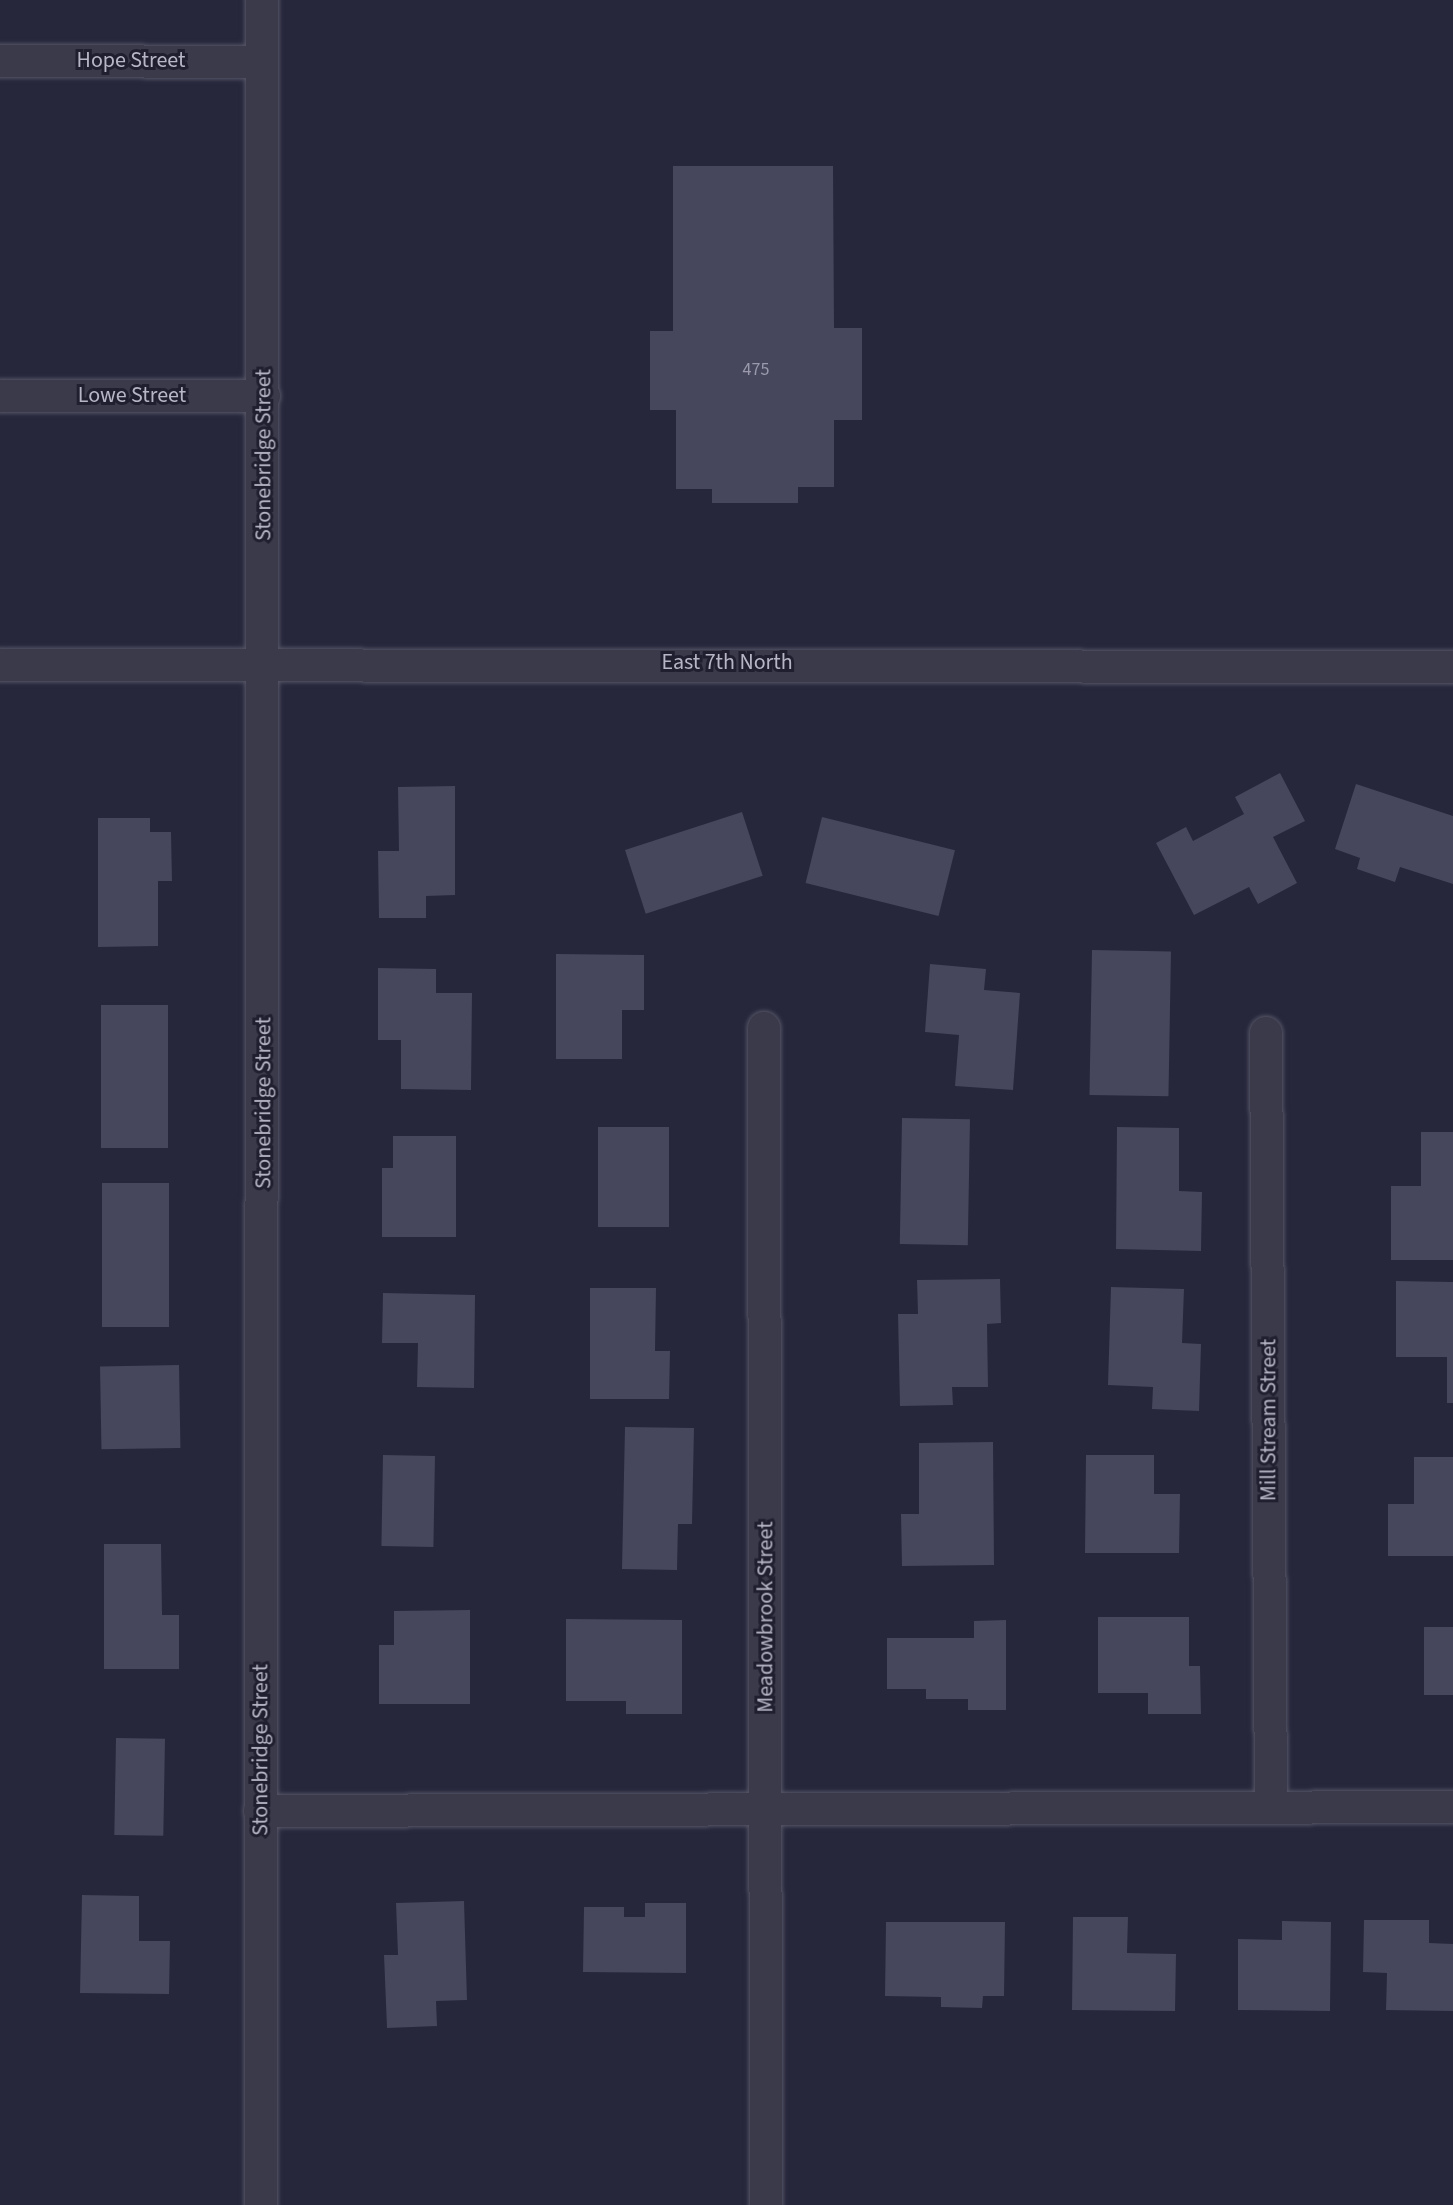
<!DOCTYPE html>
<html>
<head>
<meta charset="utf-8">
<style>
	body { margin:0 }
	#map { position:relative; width:1453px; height:2205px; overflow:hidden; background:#26273b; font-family:"Source Sans 3",sans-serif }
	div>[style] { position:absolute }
	.building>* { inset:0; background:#46465c; transform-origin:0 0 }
	.roads { filter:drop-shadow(0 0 2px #556) drop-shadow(0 0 2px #556) }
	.street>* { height:32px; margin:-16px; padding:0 16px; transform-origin:16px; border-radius:16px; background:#3a3a4b }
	span { translate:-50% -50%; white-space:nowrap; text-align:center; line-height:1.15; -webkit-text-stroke:6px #1f1f30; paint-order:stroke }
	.number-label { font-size:18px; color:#9a9aac }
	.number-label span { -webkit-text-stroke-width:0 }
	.street-label { font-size:22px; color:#b6b6c6 }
</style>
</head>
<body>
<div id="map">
	<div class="building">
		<i style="clip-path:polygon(673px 166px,833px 166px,834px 328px,862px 328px,862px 420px,834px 420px,834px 487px,798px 487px,798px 503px,712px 503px,712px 489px,676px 489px,676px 410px,650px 410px,650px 331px,673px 331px)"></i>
		<i style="clip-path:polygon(1280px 773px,1305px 821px,1273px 837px,1297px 883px,1258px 904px,1249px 887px,1194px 915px,1156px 843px,1186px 827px,1193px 841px,1244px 814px,1235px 797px)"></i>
		<i style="clip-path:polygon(1356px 784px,1453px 816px,1453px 884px,1400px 867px,1395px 882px,1357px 869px,1360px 858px,1335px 849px)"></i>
		<i style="clip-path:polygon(455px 786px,455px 895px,426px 896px,426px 918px,379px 918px,378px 851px,399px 851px,398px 787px)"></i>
		<i style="left:742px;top:812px;width:67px;height:123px;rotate:72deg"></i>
		<i style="left:822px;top:817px;width:137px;height:68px;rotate:14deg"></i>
		<i style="clip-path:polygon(98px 818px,150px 818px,150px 832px,171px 832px,172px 881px,158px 881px,158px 946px,98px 947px)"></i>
		<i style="left:1092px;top:950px;width:79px;height:145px;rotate:1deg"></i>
		<i style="clip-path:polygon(556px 954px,644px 955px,644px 1010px,622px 1010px,622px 1059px,556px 1059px)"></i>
		<i style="clip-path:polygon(930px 964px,986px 969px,984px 990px,1020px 993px,1013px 1090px,955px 1086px,959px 1035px,925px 1032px)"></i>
		<i style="clip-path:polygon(378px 968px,436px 969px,436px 993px,472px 993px,471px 1090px,401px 1089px,401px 1040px,378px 1040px)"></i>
		<i style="left:101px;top:1005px;width:67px;height:143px"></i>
		<i style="left:902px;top:1118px;width:68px;height:126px;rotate:1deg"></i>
		<i style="left:598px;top:1127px;width:71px;height:100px"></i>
		<i style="clip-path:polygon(1117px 1127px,1179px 1128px,1179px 1191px,1202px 1192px,1201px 1251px,1116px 1249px)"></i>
		<i style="clip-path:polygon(1421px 1132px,1453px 1132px,1453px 1260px,1391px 1260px,1391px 1186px,1421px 1186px)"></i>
		<i style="clip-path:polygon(393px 1136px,456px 1136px,456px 1237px,382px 1237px,382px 1168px,393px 1168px)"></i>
		<i style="left:102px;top:1183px;width:67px;height:144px"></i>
		<i style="clip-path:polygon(1000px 1279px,1001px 1323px,987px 1324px,988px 1387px,952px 1387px,953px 1405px,900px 1406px,898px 1314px,918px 1314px,917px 1280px)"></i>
		<i style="clip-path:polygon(1396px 1281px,1453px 1282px,1453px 1403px,1447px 1403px,1447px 1357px,1396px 1357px)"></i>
		<i style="clip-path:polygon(1111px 1287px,1184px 1289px,1182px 1343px,1201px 1344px,1199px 1411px,1152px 1409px,1153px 1387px,1108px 1385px)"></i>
		<i style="clip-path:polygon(590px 1288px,656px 1288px,655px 1351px,670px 1351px,669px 1399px,590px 1399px)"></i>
		<i style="clip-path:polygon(383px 1293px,475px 1295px,474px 1388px,417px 1387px,418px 1343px,382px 1343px)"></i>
		<i style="left:179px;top:1365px;width:83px;height:79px;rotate:89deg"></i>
		<i style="clip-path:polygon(625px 1427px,694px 1428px,692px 1524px,678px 1524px,677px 1570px,622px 1569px)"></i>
		<i style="clip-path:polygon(993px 1442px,994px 1565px,902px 1566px,901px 1514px,919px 1514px,919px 1443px)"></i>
		<i style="left:383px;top:1455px;width:52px;height:91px;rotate:1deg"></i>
		<i style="clip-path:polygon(1086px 1455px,1154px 1455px,1154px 1494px,1180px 1494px,1179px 1553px,1085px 1553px)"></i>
		<i style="clip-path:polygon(1414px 1457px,1453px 1457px,1453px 1556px,1388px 1556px,1388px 1504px,1414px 1504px)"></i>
		<i style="clip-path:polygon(104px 1544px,161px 1544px,162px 1615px,179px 1615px,179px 1669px,104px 1669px)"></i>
		<i style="clip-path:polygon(470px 1610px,470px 1704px,379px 1704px,379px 1645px,394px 1645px,394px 1611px)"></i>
		<i style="clip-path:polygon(1098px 1617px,1189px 1617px,1189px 1666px,1200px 1666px,1201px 1714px,1148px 1714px,1148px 1693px,1098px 1693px)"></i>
		<i style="clip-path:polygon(566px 1619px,682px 1620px,682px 1714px,626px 1714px,626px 1701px,566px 1701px)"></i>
		<i style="clip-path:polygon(1006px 1620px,1006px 1710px,968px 1710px,968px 1699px,926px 1699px,926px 1689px,887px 1689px,887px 1638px,974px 1638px,974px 1621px)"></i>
		<i style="left:1424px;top:1627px;width:29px;height:68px"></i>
		<i style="left:116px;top:1738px;width:49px;height:97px;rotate:1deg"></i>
		<i style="clip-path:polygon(82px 1895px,139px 1896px,139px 1941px,170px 1941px,169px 1994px,80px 1993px)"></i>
		<i style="clip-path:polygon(464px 1901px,467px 2000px,436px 2001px,437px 2026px,387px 2028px,384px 1955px,398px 1955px,396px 1903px)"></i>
		<i style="clip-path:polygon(645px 1903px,686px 1903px,686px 1973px,583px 1972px,584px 1907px,624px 1907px,624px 1917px,645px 1917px)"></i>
		<i style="clip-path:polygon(1073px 1917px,1128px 1917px,1127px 1953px,1176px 1954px,1175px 2011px,1072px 2010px)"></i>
		<i style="clip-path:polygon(1364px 1920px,1429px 1920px,1429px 1943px,1453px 1944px,1453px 2011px,1386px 2010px,1387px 1973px,1363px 1972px)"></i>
		<i style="clip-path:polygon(1282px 1921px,1331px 1922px,1330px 2011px,1238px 2010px,1238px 1939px,1282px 1940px)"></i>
		<i style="clip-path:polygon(886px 1922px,1005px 1922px,1004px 1996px,983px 1996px,982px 2008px,941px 2007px,941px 1997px,885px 1996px)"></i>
	</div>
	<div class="roads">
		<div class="street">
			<i style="left:0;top:61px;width:262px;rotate:0.2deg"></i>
			<i style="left:0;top:396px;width:264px"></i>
			<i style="left:0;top:665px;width:1453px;rotate:0.08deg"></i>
			<i style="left:764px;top:1028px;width:1177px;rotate:89.9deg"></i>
			<i style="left:1266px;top:1033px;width:774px;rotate:89.63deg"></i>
			<i style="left:260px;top:1811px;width:1193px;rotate:-0.19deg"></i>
			<i style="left:261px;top:2205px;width:2205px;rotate:-89.97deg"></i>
		</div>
	</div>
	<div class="number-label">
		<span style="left:756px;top:370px">475</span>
	</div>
	<div class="street-label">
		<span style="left:131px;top:61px">Hope Street</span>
		<span style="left:132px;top:396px">Lowe Street</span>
		<span style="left:264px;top:455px;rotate:-90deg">Stonebridge Street</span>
		<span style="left:727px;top:663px">East 7th North</span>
		<span style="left:264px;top:1103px;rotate:-90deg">Stonebridge Street</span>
		<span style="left:1269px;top:1420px;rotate:-90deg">Mill Stream Street</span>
		<span style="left:766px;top:1617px;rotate:-90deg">Meadowbrook Street</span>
		<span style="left:261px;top:1750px;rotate:-90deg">Stonebridge Street</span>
	</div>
</div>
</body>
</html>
